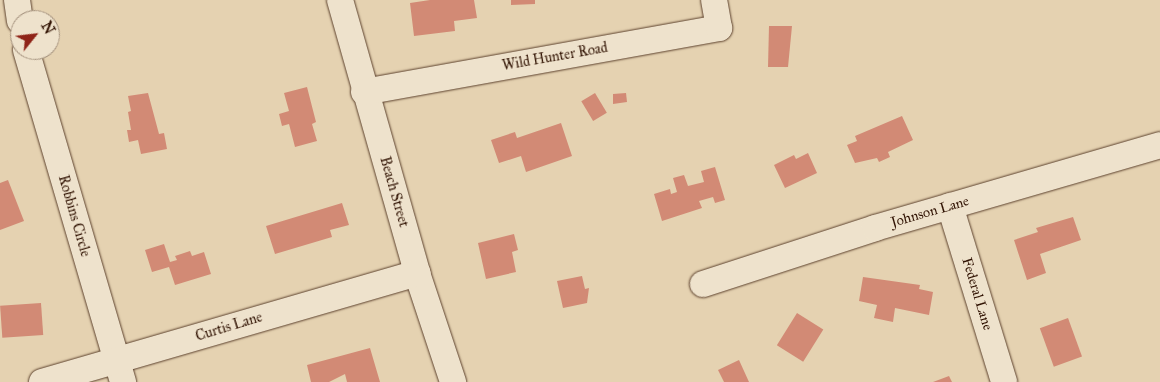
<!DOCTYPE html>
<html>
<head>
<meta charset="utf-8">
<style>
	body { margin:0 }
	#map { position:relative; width:1160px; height:382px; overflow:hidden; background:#e5d2b1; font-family:"IM FELL Great Primer",serif }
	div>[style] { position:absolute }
	.building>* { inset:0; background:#d28a75; transform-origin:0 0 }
	.roads { filter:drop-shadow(0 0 1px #5d422e) drop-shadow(0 0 1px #5d422e) }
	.minor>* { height:26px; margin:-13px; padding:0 13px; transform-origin:13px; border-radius:13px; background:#eee2cc }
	span { translate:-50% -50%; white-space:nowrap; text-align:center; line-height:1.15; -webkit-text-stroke:4px #eee2cc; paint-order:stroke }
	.street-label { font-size:14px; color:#301202 }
	.north { position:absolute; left:10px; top:10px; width:50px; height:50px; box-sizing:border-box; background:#eee2cc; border:1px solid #a28f7b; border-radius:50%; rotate:61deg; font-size:14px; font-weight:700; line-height:20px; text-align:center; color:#301202 }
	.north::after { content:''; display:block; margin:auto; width:18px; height:22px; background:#8f2418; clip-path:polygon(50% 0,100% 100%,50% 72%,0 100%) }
</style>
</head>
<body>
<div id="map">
	<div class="building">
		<i style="clip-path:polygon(430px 0,474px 0,477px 18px,454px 21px,455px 31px,414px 36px,410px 3px)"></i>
		<i style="clip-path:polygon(511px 0,535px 0,535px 4px,511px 5px)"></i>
		<i style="clip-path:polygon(769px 26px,792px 26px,788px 67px,768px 67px)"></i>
		<i style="clip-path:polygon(307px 87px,316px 122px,312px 124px,317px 141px,295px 147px,289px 124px,282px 126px,279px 114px,289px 111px,284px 93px)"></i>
		<i style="clip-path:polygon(148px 93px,159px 134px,164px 133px,167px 149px,141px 154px,138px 140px,129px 142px,127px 130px,131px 130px,128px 112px,131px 111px,128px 96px)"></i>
		<i style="left:595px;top:93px;width:23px;height:16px;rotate:59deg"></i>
		<i style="clip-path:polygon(626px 93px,627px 102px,613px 104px,613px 94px)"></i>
		<i style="clip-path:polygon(902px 116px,913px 140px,888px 152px,890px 157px,879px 162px,877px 158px,855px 163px,847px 145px,857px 141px,855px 136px)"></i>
		<i style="clip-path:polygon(561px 123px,572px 156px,526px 172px,521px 156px,499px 163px,491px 140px,515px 132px,517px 138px)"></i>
		<i style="clip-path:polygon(808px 153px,817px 173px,785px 188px,774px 165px,794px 155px,796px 159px)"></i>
		<i style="clip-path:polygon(715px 167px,725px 200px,715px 203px,713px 197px,699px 201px,702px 208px,662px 221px,654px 194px,670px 189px,671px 194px,677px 192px,673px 178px,684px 175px,688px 186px,704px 182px,701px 171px)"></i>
		<i style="clip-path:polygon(8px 180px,24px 221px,0 230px,0 183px)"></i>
		<i style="clip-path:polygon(342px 203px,349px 225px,330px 230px,332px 237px,275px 254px,266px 226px)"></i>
		<i style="clip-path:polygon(1073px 217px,1081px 240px,1040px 254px,1046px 273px,1027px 280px,1014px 240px,1038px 232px,1036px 228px)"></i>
		<i style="clip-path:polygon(514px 234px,518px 250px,512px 252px,516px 272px,486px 279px,478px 243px)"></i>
		<i style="clip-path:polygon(164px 244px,170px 262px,177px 260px,175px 256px,190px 251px,192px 256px,204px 252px,211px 274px,175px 285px,169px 267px,152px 272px,145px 250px)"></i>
		<i style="clip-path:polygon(582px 276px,585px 289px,589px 288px,587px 303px,563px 308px,557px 281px)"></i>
		<i style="clip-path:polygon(863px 277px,920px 285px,919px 289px,933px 292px,929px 315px,895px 308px,893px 322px,874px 318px,877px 305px,859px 301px)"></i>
		<i style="left:41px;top:303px;width:32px;height:41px;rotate:86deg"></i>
		<i style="left:797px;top:313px;width:31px;height:38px;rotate:32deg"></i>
		<i style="left:1068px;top:318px;width:41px;height:30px;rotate:70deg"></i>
		<i style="clip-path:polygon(370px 348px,380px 382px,347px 382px,345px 374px,329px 382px,311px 382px,307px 365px)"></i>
		<i style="clip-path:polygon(739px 360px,749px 382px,724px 382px,718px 370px)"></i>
		<i style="clip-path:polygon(949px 376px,952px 382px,933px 382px)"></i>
	</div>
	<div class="roads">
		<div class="minor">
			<i style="left:17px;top:0;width:21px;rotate:82deg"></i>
			<i style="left:340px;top:0;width:284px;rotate:74.2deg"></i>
			<i style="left:417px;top:273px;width:115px;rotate:71.7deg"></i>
			<i style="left:26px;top:50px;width:346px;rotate:73.7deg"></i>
			<i style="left:364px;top:92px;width:361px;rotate:-10.2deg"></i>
			<i style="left:719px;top:28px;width:28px;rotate:-100deg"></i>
			<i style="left:950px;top:206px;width:184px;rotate:72.9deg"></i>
			<i style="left:703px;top:284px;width:181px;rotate:-18deg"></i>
			<i style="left:875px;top:228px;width:297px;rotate:-16.2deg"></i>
			<i style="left:42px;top:382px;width:391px;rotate:-16.2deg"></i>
		</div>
	</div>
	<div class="street-label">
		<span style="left:555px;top:57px;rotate:-10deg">Wild Hunter Road</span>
		<span style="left:394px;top:192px;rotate:74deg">Beach Street</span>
		<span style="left:930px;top:212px;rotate:-16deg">Johnson Lane</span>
		<span style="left:74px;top:216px;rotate:74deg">Robbins Circle</span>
		<span style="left:977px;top:294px;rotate:73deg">Federal Lane</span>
		<span style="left:229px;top:327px;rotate:-17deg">Curtis Lane</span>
	</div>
	<div class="north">N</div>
</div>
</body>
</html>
